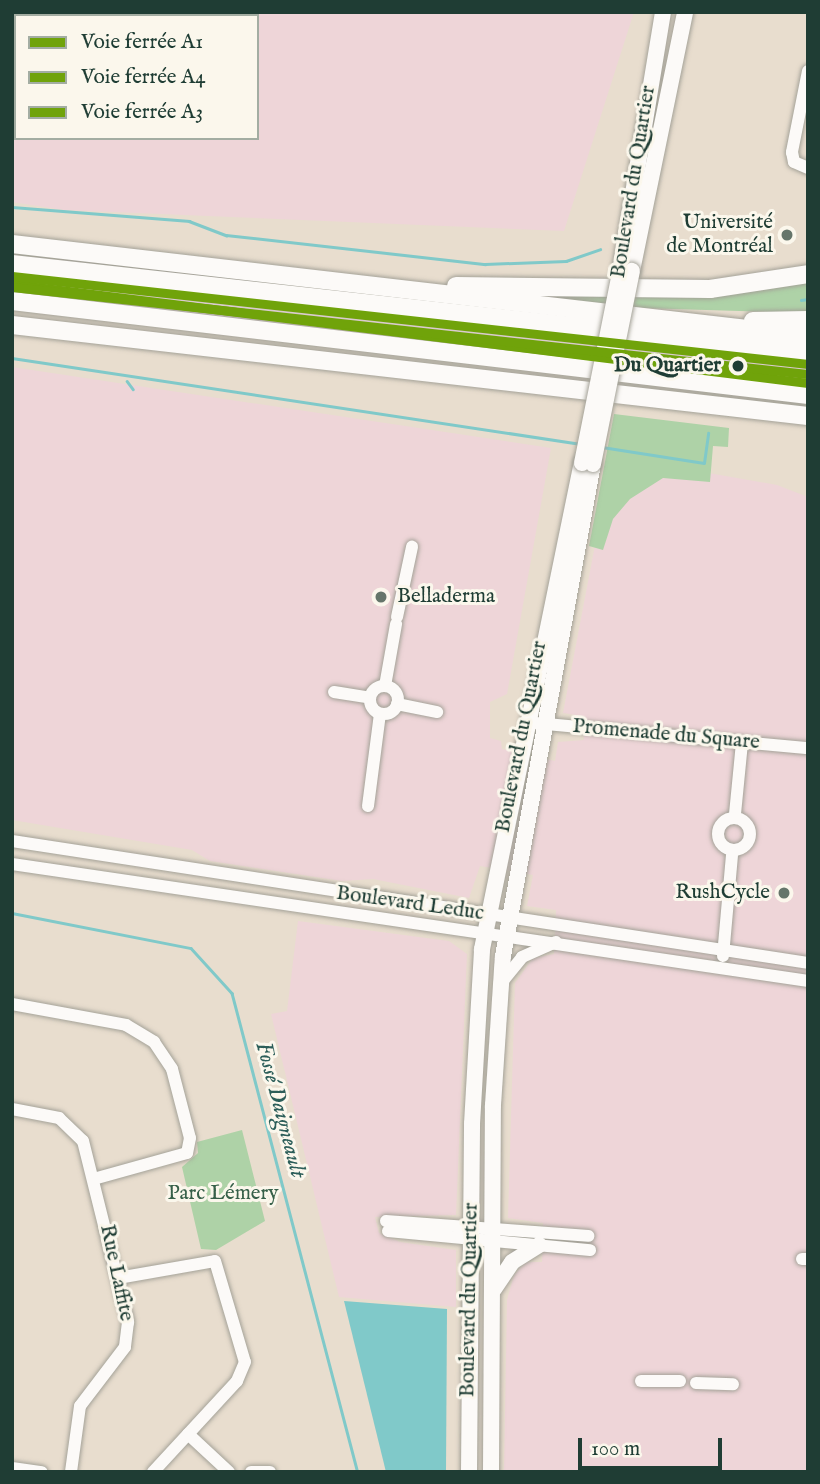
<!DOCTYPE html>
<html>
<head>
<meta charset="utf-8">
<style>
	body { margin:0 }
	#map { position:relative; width:820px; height:1484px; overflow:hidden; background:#e8ddce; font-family:"IM FELL English",serif }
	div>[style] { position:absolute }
	.built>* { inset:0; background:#eed5d8 }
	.industrial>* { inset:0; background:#dacbcf }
	.green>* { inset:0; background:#aed2a7 }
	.water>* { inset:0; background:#80c9c9 }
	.stream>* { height:2.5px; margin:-1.25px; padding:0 1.25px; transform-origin:1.25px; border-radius:1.25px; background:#80c9c9 }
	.roads { filter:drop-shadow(0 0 2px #a4a298) drop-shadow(0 0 2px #a4a298) }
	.minor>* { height:12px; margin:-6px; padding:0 6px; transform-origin:6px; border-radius:6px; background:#fcfaf8 }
	.minor>.ring { margin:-6px; padding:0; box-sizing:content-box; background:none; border:12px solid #fcfaf8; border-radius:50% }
	.major>* { height:16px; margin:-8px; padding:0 8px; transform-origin:8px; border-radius:8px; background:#fcfaf8 }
	.highway>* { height:18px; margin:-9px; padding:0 9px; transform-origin:9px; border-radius:9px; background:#fcfaf8 }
	.bridges { filter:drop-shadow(0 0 2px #a4a298) drop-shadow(0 0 2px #a4a298) }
	.major-bridge>* { height:16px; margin:-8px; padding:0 8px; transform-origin:8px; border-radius:8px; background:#fcfaf8 }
	.rail-1>* { height:9px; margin:-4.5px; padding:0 4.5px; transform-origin:4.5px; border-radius:4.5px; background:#70a30a }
	.rail-2>* { height:9px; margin:-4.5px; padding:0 4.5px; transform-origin:4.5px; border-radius:4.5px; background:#70a30a }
	.rail-3>* { height:9px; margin:-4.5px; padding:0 4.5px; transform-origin:4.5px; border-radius:4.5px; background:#70a30a }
	.dots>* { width:19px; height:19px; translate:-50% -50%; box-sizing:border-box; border:4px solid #fbf7ec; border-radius:50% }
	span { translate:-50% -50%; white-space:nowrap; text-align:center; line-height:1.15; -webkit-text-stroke:6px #fbf7ec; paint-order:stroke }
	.street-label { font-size:21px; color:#1f3d34 }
	.poi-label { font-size:21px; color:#1f3d34 }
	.right { translate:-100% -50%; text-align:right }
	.left { translate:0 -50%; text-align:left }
	.stop-label { font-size:21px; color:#1f3d34; font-weight:700 }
	.park-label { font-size:21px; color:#376049 }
	.water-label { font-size:23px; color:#2c5e59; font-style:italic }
	.frame { position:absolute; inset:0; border:14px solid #1f3d34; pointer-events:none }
	.legend { position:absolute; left:14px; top:14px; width:245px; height:126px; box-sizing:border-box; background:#fbf7ec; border:2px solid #a3ada2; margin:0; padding:9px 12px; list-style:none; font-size:21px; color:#1f3d34 }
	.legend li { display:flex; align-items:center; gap:14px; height:35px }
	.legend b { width:35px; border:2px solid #a3ada2 }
	.scale { position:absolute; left:578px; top:1438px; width:144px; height:32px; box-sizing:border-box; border:4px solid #1f3d34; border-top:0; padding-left:9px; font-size:21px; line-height:24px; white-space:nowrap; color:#1f3d34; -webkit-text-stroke:5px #fbf7ec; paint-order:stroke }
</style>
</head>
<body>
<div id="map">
	<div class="built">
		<i style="clip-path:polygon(169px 12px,634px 12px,564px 231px,64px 210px,12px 202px,12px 61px,16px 138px,257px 138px,257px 16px,163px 16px)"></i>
		<i style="clip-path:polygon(12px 367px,551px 448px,507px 694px,490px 702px,490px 738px,501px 741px,502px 749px,555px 761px,558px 742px,584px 740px,582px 716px,563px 713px,612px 456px,777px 485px,808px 497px,808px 1472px,504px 1472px,507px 1300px,514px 1275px,526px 1262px,542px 1262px,543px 1223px,508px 1218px,515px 983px,533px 958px,554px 954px,556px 910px,527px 906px,533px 875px,480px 866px,469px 898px,373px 879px,342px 881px,210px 861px,192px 850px,12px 820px)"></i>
		<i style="clip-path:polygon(298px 921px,449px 941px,467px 954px,456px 1215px,375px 1217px,379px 1233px,400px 1242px,456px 1250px,456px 1307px,339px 1297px,271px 1014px,287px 1011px)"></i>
	</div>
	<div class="industrial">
		<i style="clip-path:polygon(12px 272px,808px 360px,808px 387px,12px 292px)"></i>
	</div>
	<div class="green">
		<i style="clip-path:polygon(808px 278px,808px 313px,640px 308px,471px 290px)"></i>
		<i style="clip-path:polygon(614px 414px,729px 428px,728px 447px,713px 446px,710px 482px,663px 478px,630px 499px,613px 519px,603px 550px,589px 546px)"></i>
		<i style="clip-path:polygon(242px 1130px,265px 1221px,216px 1250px,201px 1249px,182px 1167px,198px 1153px,197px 1142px)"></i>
	</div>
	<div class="water">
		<i style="clip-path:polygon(344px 1301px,447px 1309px,446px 1472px,386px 1472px)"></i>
	</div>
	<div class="stream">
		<i style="left:12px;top:207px;width:178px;rotate:4.5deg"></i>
		<i style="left:189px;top:221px;width:40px;rotate:21deg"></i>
		<i style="left:226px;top:235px;width:261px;rotate:6.4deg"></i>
		<i style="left:485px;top:264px;width:81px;rotate:-2.1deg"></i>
		<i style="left:566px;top:261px;width:36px;rotate:-19deg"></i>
		<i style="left:801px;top:300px;width:7px;rotate:-8deg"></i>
		<i style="left:12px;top:358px;width:575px;rotate:8.59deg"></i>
		<i style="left:127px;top:381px;width:10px;rotate:53deg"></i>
		<i style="left:602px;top:447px;width:103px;rotate:8.9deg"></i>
		<i style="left:704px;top:463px;width:30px;rotate:-82deg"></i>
		<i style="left:12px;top:913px;width:182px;rotate:11.1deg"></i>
		<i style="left:191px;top:948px;width:61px;rotate:47.7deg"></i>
		<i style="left:232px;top:993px;width:495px;rotate:75.3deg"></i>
	</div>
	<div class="roads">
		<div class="minor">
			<i style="left:808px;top:71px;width:83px;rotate:101.2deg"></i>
			<i style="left:792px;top:152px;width:10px;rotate:79deg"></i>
			<i style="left:794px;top:162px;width:15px;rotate:23deg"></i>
			<i style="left:397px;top:617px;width:72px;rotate:-77.9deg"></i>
			<i class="ring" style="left:370px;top:686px;width:16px;height:16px"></i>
			<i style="left:385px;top:686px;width:63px;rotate:-79.9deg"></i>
			<i style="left:334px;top:692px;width:36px;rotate:9deg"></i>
			<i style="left:397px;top:704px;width:41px;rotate:11.3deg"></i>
			<i style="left:536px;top:723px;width:273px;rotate:5.3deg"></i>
			<i style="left:368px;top:806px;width:93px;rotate:-82.6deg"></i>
			<i style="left:735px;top:814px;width:72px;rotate:-84.4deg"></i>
			<i class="ring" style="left:718px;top:818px;width:20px;height:20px"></i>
			<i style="left:12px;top:841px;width:805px;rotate:8.71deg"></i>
			<i style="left:12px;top:864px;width:805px;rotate:8.36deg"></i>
			<i style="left:723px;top:956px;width:101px;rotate:-84.9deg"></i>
			<i style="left:502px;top:982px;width:32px;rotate:-51deg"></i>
			<i style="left:522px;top:957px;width:37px;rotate:-24deg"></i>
			<i style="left:12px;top:1004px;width:116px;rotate:10.4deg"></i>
			<i style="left:126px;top:1025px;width:33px;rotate:31deg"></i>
			<i style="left:154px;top:1042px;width:32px;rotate:56deg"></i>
			<i style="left:172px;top:1069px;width:71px;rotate:75.4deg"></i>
			<i style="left:190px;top:1138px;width:15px;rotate:101deg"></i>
			<i style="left:187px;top:1153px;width:97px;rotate:164.4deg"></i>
			<i style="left:12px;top:1109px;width:48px;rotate:10.8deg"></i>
			<i style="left:59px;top:1118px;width:33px;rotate:44deg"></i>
			<i style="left:83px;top:1141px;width:187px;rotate:76deg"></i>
			<i style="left:128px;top:1322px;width:25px;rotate:97deg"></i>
			<i style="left:125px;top:1347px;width:74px;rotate:127.3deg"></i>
			<i style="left:80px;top:1406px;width:67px;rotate:97.8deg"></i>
			<i style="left:386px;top:1221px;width:203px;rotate:4.2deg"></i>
			<i style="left:388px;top:1231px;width:203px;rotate:5.4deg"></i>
			<i style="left:802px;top:1259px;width:6px"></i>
			<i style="left:118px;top:1278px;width:98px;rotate:-9.9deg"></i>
			<i style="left:215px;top:1261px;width:105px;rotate:73.5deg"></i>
			<i style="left:245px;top:1362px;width:21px;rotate:113deg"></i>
			<i style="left:237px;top:1381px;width:124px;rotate:132.7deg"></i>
			<i style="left:641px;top:1381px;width:39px"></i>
			<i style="left:696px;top:1383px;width:37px;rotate:2deg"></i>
			<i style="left:188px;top:1434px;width:56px;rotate:42.8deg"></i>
			<i style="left:12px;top:1468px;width:30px;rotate:8deg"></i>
			<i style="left:251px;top:1472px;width:19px"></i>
		</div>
		<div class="major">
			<i style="left:93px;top:16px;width:10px;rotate:-24deg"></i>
			<i style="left:137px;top:16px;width:8px;rotate:-30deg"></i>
			<i style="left:12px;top:31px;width:4px"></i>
			<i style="left:12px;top:49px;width:4px"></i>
			<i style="left:632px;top:271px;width:264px;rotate:-78.4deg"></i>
			<i style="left:620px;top:272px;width:264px;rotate:-80.6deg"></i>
			<i style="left:494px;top:1289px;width:32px;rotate:-56deg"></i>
			<i style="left:512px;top:1262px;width:32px;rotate:-32deg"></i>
			<i style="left:469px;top:1472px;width:348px;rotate:-89.5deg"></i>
			<i style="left:472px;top:1124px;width:175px;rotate:-86.7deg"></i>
			<i style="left:482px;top:949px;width:496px;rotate:-78.4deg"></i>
			<i style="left:491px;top:1472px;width:367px;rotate:-89.7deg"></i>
			<i style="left:493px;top:1105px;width:149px;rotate:-86.2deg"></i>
			<i style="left:503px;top:956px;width:500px;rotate:-79.63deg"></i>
		</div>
		<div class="highway">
			<i style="left:12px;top:244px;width:801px;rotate:6.59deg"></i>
			<i style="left:12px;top:264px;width:801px;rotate:6.31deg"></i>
			<i style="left:456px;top:286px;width:254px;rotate:0.7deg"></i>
			<i style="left:710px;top:289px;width:99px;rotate:-8.7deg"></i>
			<i style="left:12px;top:301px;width:802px;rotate:6.73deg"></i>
			<i style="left:753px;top:321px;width:55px;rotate:-1deg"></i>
			<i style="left:12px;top:325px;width:801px;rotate:6.52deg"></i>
		</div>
	</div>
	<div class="bridges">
		<div class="major-bridge">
			<i style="left:582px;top:463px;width:195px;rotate:-78.7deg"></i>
			<i style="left:593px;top:464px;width:197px;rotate:-78.6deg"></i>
		</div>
	</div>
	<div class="rail-1">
		<i style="left:12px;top:284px;width:802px;rotate:7.09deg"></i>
	</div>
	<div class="rail-2">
		<i style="left:12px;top:276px;width:801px;rotate:6.31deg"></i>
	</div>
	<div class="rail-3">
		<i style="left:12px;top:287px;width:800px;rotate:6.25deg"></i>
	</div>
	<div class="dots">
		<i style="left:787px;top:235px;background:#65756a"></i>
		<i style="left:738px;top:366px;background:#1f3d34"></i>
		<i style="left:381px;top:597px;background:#65756a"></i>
		<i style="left:784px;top:893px;background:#65756a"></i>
	</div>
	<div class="street-label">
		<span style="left:634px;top:182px;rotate:-81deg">Boulevard du Quartier</span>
		<span style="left:666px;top:735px;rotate:5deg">Promenade du Square</span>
		<span style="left:522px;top:737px;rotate:-79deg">Boulevard du Quartier</span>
		<span style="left:410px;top:904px;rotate:8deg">Boulevard Leduc</span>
		<span style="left:116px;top:1273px;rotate:78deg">Rue Laffite</span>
		<span style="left:470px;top:1300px;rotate:-89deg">Boulevard du Quartier</span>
	</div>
	<div class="poi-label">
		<span class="right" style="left:773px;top:235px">Université<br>de Montréal</span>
		<span class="left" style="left:397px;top:597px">Belladerma</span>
		<span class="right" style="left:770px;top:893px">RushCycle</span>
	</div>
	<div class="stop-label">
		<span class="right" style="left:721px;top:366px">Du Quartier</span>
	</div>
	<div class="park-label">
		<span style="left:223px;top:1194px">Parc Lémery</span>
	</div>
	<div class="water-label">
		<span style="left:280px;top:1110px;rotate:75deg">Fossé Daigneault</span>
	</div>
	<div class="frame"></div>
	<ul class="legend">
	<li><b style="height:9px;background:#70a30a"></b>Voie ferrée A1</li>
	<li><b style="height:9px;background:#70a30a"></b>Voie ferrée A4</li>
	<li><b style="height:9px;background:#70a30a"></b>Voie ferrée A3</li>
	</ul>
	<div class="scale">100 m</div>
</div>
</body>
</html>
